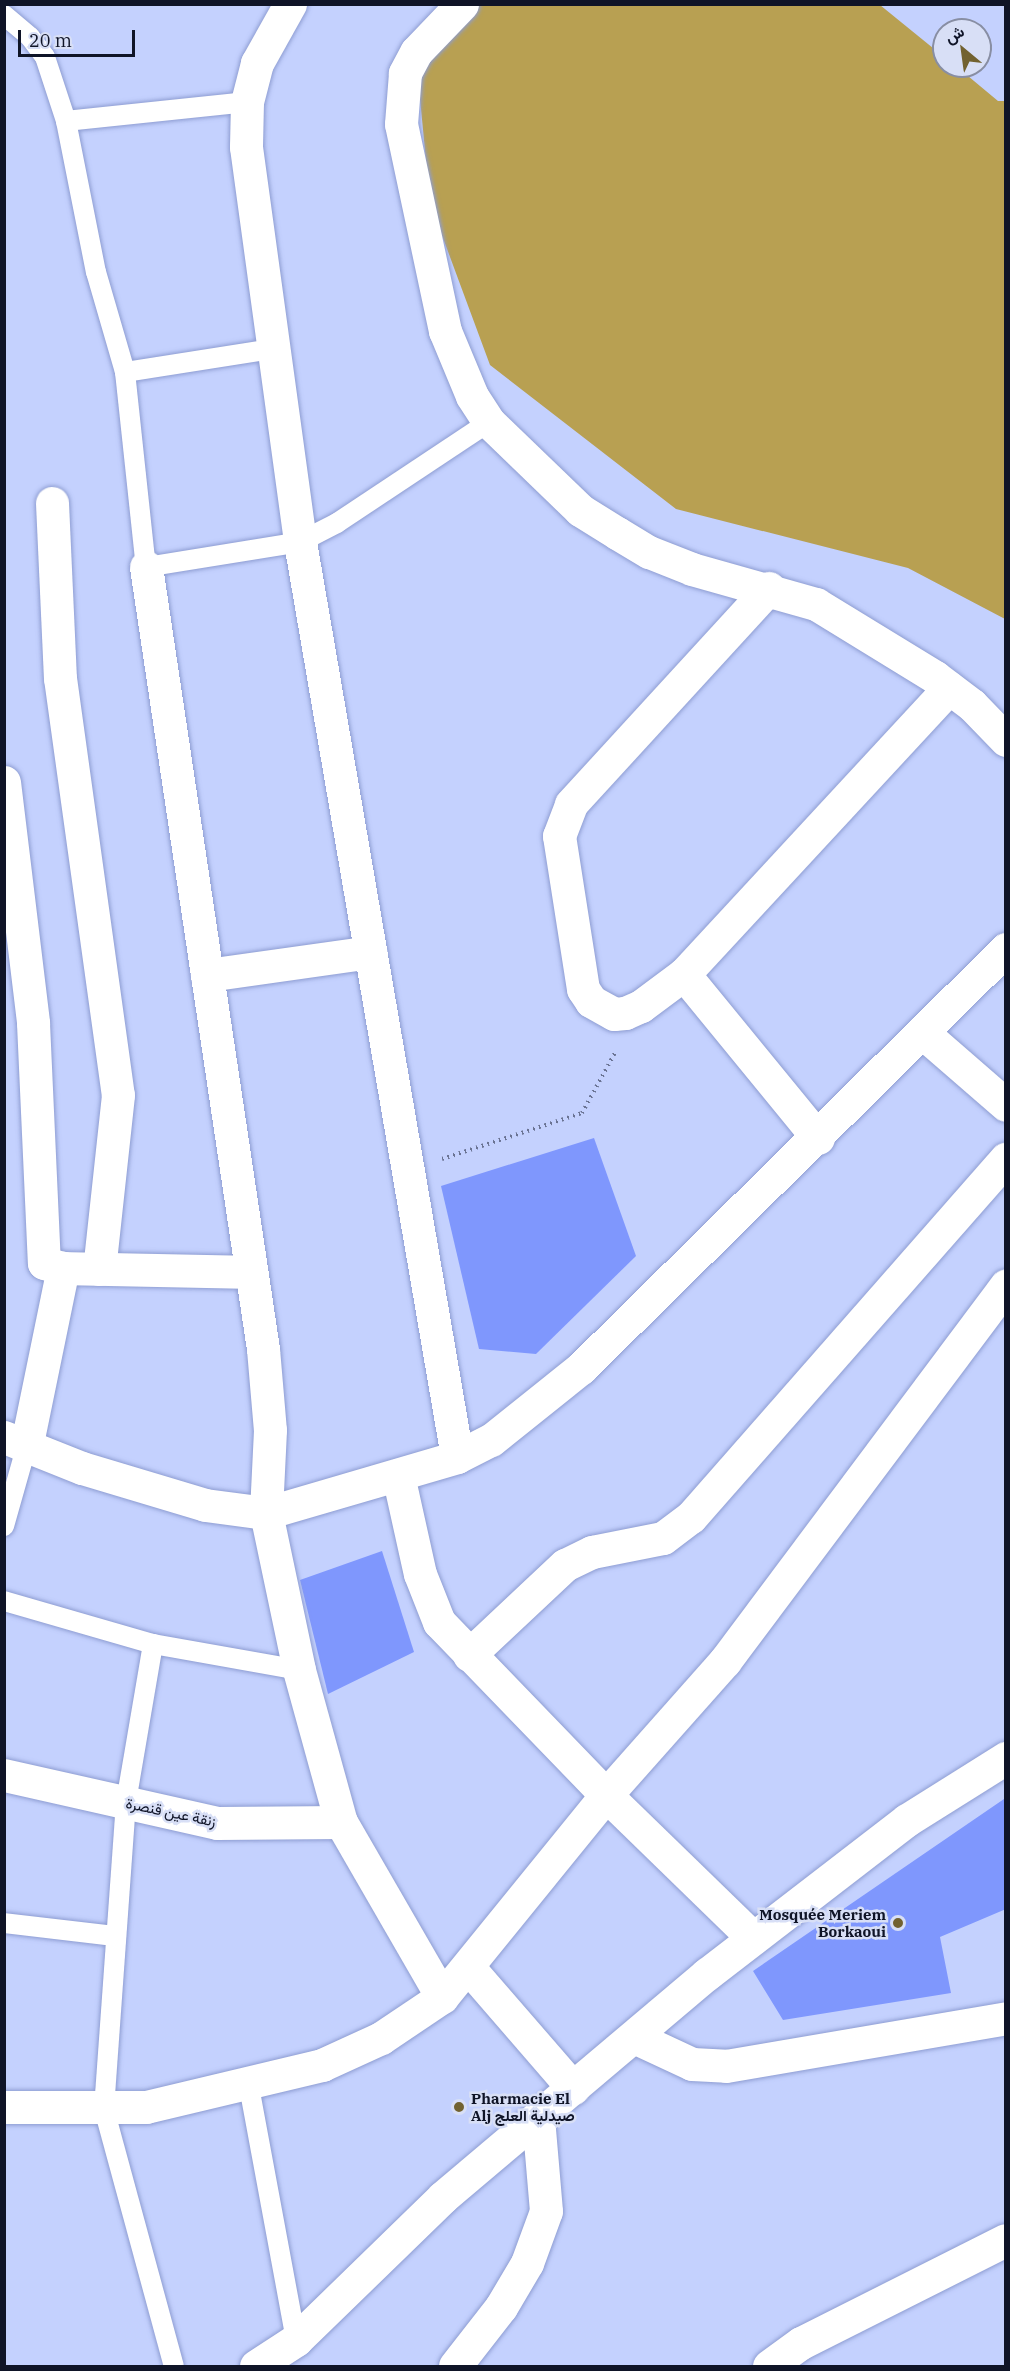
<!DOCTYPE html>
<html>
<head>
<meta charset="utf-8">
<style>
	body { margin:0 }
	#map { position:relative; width:1010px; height:2371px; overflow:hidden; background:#c4d1fe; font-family:"IBM Plex Serif",Vazirmatn,serif }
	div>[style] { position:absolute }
	.green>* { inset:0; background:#b8a052 }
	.building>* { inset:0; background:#7f97fd }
	.path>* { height:4px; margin-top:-2px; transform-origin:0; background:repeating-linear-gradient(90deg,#6a7393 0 1.5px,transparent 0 6px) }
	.roads { filter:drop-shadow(0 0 2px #8e9dd2) drop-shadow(0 0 2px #8e9dd2) }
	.lane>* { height:20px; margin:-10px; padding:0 10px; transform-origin:10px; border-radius:10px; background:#fff }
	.street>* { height:33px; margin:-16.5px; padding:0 16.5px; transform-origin:16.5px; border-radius:16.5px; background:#fff }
	.dots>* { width:16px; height:16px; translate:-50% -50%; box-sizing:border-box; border:3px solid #d8dff6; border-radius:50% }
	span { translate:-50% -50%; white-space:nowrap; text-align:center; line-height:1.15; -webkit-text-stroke:5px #d8dff6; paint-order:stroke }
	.street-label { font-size:15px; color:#0f1427 }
	.poi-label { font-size:15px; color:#0f1427; font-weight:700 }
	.right { translate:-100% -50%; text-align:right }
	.left { translate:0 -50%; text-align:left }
	.frame { position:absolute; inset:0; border:6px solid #0f1427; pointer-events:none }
	.north { position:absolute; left:932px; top:18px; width:60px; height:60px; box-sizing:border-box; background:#d8dff6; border:2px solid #888ea3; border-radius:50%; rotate:331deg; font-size:16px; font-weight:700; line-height:24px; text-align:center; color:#0f1427 }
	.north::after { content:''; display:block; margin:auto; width:21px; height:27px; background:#726230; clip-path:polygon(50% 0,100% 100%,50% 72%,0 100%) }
	.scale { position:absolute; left:18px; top:30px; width:117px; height:27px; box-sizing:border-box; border:3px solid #0f1427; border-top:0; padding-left:8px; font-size:18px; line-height:21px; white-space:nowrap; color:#0f1427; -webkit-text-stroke:4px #d8dff6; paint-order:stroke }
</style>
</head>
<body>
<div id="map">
	<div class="green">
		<i style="clip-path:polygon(454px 5px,880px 5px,944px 57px,944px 66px,956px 66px,998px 101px,1005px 101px,1005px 619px,908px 568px,676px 509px,490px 365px,430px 203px,415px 46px)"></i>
	</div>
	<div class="building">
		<i style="clip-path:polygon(594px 1138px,636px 1256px,536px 1354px,479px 1349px,441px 1186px)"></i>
		<i style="clip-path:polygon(382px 1551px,414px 1652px,328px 1694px,300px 1580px)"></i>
		<i style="clip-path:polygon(1004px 1799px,1006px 1909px,940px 1937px,951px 1993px,783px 2020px,753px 1971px)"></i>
	</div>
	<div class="path">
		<i style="left:442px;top:1159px;width:147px;rotate:-18.2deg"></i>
		<i style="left:582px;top:1113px;width:71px;rotate:-61.3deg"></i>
	</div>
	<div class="roads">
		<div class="lane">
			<i style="left:4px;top:15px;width:34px;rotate:40deg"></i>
			<i style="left:30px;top:37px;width:25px;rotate:53deg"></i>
			<i style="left:45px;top:57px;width:67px;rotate:71.8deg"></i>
			<i style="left:66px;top:121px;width:182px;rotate:-6deg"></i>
			<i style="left:66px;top:121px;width:154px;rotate:78.8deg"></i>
			<i style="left:96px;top:272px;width:104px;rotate:73.8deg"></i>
			<i style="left:125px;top:372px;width:196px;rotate:83.9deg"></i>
			<i style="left:146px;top:567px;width:156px;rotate:-9.2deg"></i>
			<i style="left:300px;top:542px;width:42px;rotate:-27.2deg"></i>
			<i style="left:337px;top:523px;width:182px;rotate:-33.6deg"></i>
			<i style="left:125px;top:372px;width:149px;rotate:-8.9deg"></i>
			<i style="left:4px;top:1526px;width:81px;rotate:-74.2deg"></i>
			<i style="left:4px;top:1601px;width:155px;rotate:16.1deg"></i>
			<i style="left:153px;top:1644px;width:148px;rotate:10.1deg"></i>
			<i style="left:153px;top:1644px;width:160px;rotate:99.7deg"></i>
			<i style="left:126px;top:1802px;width:308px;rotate:94.1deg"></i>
			<i style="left:104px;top:2109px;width:266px;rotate:74.8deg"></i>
			<i style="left:4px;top:1923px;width:112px;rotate:6.7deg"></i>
			<i style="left:248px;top:2081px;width:263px;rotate:79.5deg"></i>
		</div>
		<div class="street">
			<i style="left:290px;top:4px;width:68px;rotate:119.2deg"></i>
			<i style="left:257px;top:63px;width:40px;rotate:104.4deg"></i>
			<i style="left:247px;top:102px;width:45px;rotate:91.3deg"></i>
			<i style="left:246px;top:147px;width:399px;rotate:82.2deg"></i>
			<i style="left:300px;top:542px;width:928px;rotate:80.26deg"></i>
			<i style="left:462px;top:4px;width:66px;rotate:133.8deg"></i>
			<i style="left:416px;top:52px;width:24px;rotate:118deg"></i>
			<i style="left:405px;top:73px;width:51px;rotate:94.5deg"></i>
			<i style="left:401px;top:124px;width:212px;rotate:78deg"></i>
			<i style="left:445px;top:331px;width:70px;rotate:67.4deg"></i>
			<i style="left:472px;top:396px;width:31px;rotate:57deg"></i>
			<i style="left:489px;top:422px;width:127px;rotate:44deg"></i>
			<i style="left:580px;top:510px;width:44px;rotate:31.9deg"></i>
			<i style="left:617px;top:533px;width:37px;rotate:31deg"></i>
			<i style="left:649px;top:552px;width:46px;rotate:21.6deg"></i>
			<i style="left:692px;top:569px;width:129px;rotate:15.8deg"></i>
			<i style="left:816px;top:604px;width:140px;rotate:31.5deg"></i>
			<i style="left:935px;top:677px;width:46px;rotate:37.1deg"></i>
			<i style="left:972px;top:705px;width:49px;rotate:45.8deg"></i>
			<i style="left:52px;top:503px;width:175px;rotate:87.4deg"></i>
			<i style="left:60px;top:678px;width:421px;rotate:82.1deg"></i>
			<i style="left:118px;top:1095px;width:175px;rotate:96.2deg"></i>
			<i style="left:146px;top:567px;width:791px;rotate:81.49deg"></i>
			<i style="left:263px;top:1349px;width:81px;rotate:85.1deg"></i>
			<i style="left:270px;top:1430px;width:83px;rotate:92.8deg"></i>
			<i style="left:266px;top:1513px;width:160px;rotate:78.1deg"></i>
			<i style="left:299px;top:1670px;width:158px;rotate:74.6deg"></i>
			<i style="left:341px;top:1822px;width:202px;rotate:60deg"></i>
			<i style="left:4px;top:782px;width:243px;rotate:83.1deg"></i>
			<i style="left:33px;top:1023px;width:240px;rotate:87.4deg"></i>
			<i style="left:44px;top:1263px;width:20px;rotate:15deg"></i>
			<i style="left:63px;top:1268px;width:188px;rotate:1.2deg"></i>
			<i style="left:684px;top:974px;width:54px;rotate:143.3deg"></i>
			<i style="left:641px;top:1006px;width:17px;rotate:156deg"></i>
			<i style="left:625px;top:1013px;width:11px;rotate:175deg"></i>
			<i style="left:614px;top:1014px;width:26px;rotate:-151deg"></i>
			<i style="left:591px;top:1001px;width:14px;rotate:-124deg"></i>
			<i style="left:583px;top:989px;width:155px;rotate:-98.9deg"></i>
			<i style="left:559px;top:836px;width:34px;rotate:-69deg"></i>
			<i style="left:571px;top:804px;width:293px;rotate:-47.5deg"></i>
			<i style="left:207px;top:975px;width:165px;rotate:-8deg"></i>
			<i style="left:922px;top:1032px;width:111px;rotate:41deg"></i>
			<i style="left:818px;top:1138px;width:212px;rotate:-129.3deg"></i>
			<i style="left:684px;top:974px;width:390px;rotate:-47.2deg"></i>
			<i style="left:4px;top:1437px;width:84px;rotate:21.7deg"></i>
			<i style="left:82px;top:1468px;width:128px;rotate:16.7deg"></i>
			<i style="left:205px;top:1505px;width:62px;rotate:7.5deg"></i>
			<i style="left:266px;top:1513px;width:199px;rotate:-16.3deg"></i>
			<i style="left:457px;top:1457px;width:38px;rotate:-27deg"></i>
			<i style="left:491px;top:1440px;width:115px;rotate:-38.7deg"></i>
			<i style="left:581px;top:1368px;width:597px;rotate:-44.59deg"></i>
			<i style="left:26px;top:1448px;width:184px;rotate:-78.4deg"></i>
			<i style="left:398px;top:1475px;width:101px;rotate:77.5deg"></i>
			<i style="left:420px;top:1574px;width:52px;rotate:68.4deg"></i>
			<i style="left:439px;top:1622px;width:240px;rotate:46deg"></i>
			<i style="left:606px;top:1795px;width:205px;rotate:44.2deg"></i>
			<i style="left:469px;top:1655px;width:132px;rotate:-43.2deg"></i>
			<i style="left:565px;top:1565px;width:30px;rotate:-26deg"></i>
			<i style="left:592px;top:1552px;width:72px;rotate:-11.2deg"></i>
			<i style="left:663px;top:1538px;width:35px;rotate:-37deg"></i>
			<i style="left:691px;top:1517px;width:477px;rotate:-48.7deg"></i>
			<i style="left:4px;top:1775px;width:218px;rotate:12.7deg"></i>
			<i style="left:217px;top:1823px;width:124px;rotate:-0.5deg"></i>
			<i style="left:469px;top:1968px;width:159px;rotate:49.1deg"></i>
			<i style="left:634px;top:2037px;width:64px;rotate:25deg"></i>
			<i style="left:692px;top:2064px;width:34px;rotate:3deg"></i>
			<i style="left:726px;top:2066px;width:284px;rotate:-9.7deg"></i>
			<i style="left:4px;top:2107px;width:142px"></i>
			<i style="left:146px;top:2107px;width:181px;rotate:-13.4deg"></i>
			<i style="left:322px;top:2065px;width:65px;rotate:-24.6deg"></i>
			<i style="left:381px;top:2038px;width:73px;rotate:-33.9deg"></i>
			<i style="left:442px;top:1997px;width:260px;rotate:-50.9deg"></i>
			<i style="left:606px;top:1795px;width:179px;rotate:-48.4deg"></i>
			<i style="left:725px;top:1661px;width:469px;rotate:-53.2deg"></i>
			<i style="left:256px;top:2366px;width:48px;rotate:-33deg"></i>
			<i style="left:296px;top:2340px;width:205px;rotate:-44.2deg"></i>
			<i style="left:443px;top:2197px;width:346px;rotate:-40.2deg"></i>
			<i style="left:707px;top:1974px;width:252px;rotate:-37.6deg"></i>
			<i style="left:907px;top:1820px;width:117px;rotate:-32.1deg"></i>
			<i style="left:455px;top:2366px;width:75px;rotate:-52.1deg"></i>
			<i style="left:501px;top:2307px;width:51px;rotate:-59.4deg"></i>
			<i style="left:527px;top:2263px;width:55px;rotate:-69.9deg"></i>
			<i style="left:546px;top:2211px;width:93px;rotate:-94.9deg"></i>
			<i style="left:769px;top:2366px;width:39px;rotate:-36deg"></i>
			<i style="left:801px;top:2343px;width:229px;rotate:-26.7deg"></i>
		</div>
	</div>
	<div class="dots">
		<i style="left:898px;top:1923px;background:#726230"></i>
		<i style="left:459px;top:2107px;background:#726230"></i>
	</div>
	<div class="street-label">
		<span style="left:171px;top:1812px;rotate:12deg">زنقة عين قنصرة</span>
	</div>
	<div class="poi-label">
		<span class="right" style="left:886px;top:1923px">Mosquée Meriem<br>Borkaoui</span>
		<span class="left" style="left:471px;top:2107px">Pharmacie El<br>Alj صيدلية العلج</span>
	</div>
	<div class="frame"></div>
	<div class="north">ش</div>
	<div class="scale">20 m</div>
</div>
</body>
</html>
